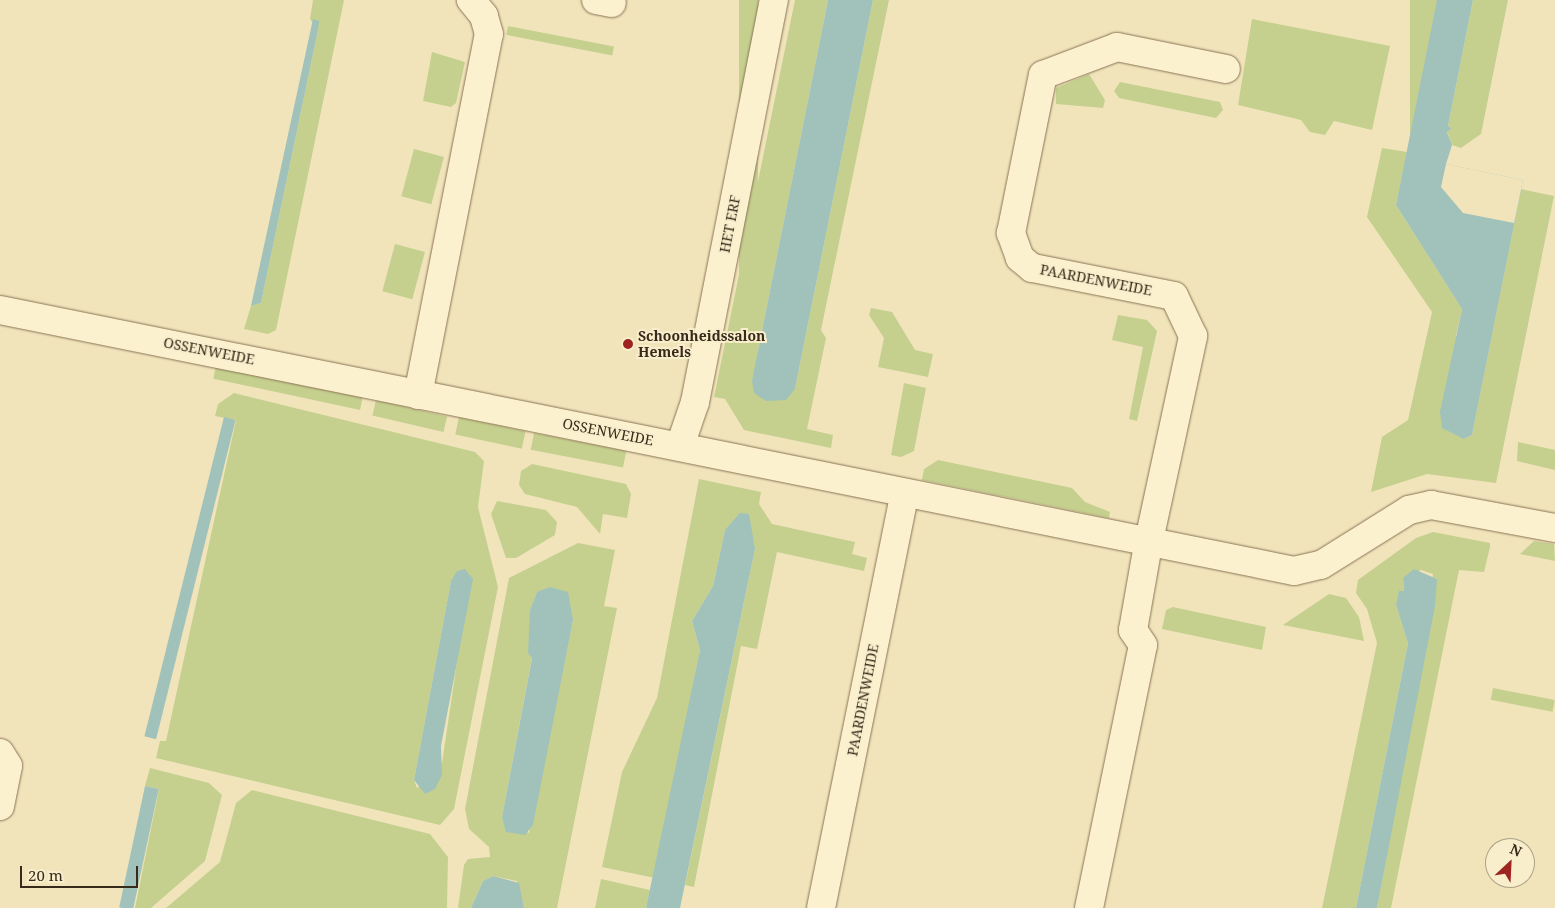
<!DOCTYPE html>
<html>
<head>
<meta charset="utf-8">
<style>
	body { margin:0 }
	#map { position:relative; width:1555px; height:908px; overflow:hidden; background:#f1e4bb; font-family:"Noto Serif",serif }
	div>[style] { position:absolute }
	.green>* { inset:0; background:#c5d08f; transform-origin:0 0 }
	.water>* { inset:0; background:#a0c2ba; transform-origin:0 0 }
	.pier>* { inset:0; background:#f1e4bb }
	.roads { filter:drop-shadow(0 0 1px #8a7454) drop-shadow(0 0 1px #8a7454) }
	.minor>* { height:28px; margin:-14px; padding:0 14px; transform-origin:14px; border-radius:14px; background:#fcf1cf }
	.dots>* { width:14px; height:14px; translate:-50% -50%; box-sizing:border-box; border:2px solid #f8eecc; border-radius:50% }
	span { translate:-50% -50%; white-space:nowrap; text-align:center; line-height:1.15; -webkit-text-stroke:4px #f8eecc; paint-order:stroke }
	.street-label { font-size:14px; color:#382a1a }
	.poi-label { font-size:14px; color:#382a1a; font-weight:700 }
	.left { translate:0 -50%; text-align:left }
	.north { position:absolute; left:1485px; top:838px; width:50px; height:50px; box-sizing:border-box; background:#f8eecc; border:1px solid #aba085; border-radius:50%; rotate:25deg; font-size:14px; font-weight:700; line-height:20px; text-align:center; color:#382a1a }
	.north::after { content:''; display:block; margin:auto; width:18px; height:22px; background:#9e251f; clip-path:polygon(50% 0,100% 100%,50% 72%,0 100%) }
	.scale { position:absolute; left:20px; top:866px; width:118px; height:22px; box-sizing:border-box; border:2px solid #382a1a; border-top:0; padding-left:6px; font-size:15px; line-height:18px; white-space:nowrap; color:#382a1a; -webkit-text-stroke:4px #f8eecc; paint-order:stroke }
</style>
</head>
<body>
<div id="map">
	<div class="green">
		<i style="clip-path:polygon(313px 0,344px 0,276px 330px,268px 334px,244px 329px,251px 306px,261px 303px,318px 30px,310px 19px)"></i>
		<i style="left:739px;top:0;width:19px;height:394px"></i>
		<i style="clip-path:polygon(795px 0,828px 0,752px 381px,795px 389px,873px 0,889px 0,821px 330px,826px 338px,807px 429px,833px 435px,831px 448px,744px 430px,725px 399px,714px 397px)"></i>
		<i style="left:1410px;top:0;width:27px;height:134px"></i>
		<i style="clip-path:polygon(1473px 0,1508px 0,1481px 134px,1461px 148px,1452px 145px,1447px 131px,1452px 128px,1448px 126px)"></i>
		<i style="clip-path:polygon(1252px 19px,1390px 46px,1372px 130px,1334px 121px,1325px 135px,1310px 132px,1301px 120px,1238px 105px)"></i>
		<i style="left:508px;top:26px;width:108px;height:9px;rotate:11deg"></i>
		<i style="clip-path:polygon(432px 52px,465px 62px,456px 103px,451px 107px,423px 101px)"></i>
		<i style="clip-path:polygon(1089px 74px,1105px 100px,1103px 108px,1056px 104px,1056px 88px)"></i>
		<i style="clip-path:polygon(1120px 82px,1220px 102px,1223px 110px,1216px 118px,1119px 98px,1114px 91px)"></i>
		<i style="clip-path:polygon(1382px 148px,1407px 152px,1396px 205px,1462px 309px,1456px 335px,1464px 439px,1472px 435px,1521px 189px,1554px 196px,1496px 483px,1427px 474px,1371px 492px,1382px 437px,1408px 420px,1432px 312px,1367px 217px)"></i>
		<i style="left:414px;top:149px;width:31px;height:49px;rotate:15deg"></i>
		<i style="left:395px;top:244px;width:31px;height:49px;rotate:15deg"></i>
		<i style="clip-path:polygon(871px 308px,892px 312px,915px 350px,933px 354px,928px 377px,878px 367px,884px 338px,869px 315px)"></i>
		<i style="clip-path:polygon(1118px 315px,1147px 320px,1157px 331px,1137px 421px,1129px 419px,1143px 347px,1112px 340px)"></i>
		<i style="left:216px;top:366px;width:150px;height:13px;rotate:12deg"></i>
		<i style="clip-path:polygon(904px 383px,926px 388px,914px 451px,901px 457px,891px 455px)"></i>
		<i style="clip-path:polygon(evenodd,234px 393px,475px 452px,484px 461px,478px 507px,498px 587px,454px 809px,440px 825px,156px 758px,160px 741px,166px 741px,236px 420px,215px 416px,218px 404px,234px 393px,470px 574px,442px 763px,417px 788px,414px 780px,451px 581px,470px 574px)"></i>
		<i style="left:376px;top:400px;width:73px;height:16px;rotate:13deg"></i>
		<i style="left:459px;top:417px;width:68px;height:18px;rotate:12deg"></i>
		<i style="left:534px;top:433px;width:94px;height:17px;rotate:11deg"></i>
		<i style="clip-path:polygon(1518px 442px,1555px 450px,1555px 470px,1517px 461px)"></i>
		<i style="clip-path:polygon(938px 460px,1072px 488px,1085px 502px,1110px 512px,1109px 518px,922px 480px,924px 469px)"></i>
		<i style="clip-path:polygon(532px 464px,626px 484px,631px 494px,627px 518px,603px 514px,600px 534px,577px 507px,525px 494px,519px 485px,521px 471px)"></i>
		<i style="clip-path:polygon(699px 479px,761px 492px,759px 504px,772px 524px,855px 542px,852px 554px,867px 558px,864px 571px,777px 552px,757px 649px,741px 646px,694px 887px,685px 885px,755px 549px,725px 530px,713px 586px,692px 621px,700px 650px,655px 878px,602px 867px,622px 772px,657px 698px)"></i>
		<i style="clip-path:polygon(497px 501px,546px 510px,557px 522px,555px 535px,516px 558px,506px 558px,491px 514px)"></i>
		<i style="clip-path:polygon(1433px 532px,1490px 543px,1490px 547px,1484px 572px,1459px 570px,1391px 908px,1377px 908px,1410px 729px,1433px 574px,1421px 570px,1403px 578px,1404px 592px,1396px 605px,1408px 643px,1356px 908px,1322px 908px,1377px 643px,1367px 609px,1356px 593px,1358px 580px,1416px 538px)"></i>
		<i style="clip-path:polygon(1534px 541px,1554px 544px,1555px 561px,1520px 554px)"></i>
		<i style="clip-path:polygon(evenodd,578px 543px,615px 550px,604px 606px,617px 608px,557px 908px,524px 908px,517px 881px,493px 876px,483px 881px,471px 908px,458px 908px,464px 865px,468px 859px,490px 857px,489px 847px,469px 829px,465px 809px,509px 578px,578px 543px,537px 592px,573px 620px,529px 833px,502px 817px,532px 657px,530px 610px,537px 592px)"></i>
		<i style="clip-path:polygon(1329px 594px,1346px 598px,1359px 617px,1364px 641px,1283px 625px)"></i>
		<i style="clip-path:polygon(1173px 607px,1266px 627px,1262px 650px,1162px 629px,1166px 610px)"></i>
		<i style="left:1493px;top:688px;width:63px;height:12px;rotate:11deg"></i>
		<i style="clip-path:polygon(150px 768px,209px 783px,222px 795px,205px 861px,151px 908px,135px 908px,159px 789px,145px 786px)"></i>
		<i style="clip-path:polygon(252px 790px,430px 834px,448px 857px,447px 908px,166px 908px,220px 862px,236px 803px)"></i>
		<i style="clip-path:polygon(601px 879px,650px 890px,646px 908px,595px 908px)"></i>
	</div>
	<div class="water">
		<i style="clip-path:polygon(828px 0,873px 0,795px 389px,786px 400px,766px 401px,754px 393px,752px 381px)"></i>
		<i style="clip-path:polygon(1437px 0,1473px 0,1448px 126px,1452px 128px,1447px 132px,1452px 145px,1446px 164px,1523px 180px,1472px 435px,1464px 439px,1442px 428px,1440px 412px,1462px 309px,1396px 205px)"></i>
		<i style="clip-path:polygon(313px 19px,319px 21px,318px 30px,261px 303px,251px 306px)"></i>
		<i style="left:224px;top:417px;width:12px;height:329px;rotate:14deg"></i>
		<i style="clip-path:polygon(740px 513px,749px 514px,755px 549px,680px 908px,646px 908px,700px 650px,692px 621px,713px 586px,725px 530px)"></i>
		<i style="clip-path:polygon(465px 569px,473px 579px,441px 746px,442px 775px,435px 789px,425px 794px,414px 780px,451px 581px,457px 571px)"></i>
		<i style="clip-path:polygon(1414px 569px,1437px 579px,1435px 606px,1377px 908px,1356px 908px,1408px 643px,1396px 605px,1399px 591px,1404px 591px,1403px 578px)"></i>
		<i style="clip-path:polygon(550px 587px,568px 592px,573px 620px,533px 825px,525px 835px,506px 832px,502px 817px,532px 658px,528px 653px,530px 610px,537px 592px)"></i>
		<i style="left:145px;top:786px;width:14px;height:124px;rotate:12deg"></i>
		<i style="clip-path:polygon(493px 876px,519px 883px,524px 908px,471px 908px,483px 881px)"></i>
	</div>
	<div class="pier">
		<i style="clip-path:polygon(1446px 164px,1523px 180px,1514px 223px,1463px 213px,1441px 187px)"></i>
	</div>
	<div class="roads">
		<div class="minor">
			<i style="left:596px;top:0;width:16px;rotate:11deg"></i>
			<i style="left:0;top:310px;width:1320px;rotate:11.4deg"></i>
			<i style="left:1294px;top:571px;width:28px;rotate:-13deg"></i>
			<i style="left:1321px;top:565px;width:104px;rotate:-32deg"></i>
			<i style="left:1409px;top:510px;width:23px;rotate:-13deg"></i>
			<i style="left:1431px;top:505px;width:126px;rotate:10.5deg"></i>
			<i style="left:418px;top:395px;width:368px;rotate:-78.9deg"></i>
			<i style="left:489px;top:34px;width:19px;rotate:-106deg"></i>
			<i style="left:484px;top:16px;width:21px;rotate:-129deg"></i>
			<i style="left:680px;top:446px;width:46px;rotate:-71.2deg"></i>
			<i style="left:695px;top:402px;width:410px;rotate:-78.9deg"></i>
			<i style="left:0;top:753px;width:15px;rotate:58deg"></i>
			<i style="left:8px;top:766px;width:41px;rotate:101.3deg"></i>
			<i style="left:821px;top:908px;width:423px;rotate:-78.6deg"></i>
			<i style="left:1089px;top:908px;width:268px;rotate:-78.4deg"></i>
			<i style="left:1143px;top:645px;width:18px;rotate:-124deg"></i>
			<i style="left:1133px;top:630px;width:86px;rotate:-80deg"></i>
			<i style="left:1148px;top:545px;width:214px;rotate:-77.8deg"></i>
			<i style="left:1193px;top:336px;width:44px;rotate:-115.4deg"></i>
			<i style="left:1174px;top:296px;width:145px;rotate:-168.8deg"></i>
			<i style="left:1032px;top:268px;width:16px;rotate:-140deg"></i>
			<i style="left:1020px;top:258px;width:27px;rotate:-110deg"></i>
			<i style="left:1011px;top:233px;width:161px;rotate:-78.6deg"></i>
			<i style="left:1043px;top:75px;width:79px;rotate:-20.7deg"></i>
			<i style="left:1117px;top:47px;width:111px;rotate:11.4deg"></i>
		</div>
	</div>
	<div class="dots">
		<i style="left:628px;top:344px;background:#9e251f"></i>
	</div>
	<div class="street-label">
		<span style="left:730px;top:224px;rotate:-79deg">HET ERF</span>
		<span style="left:1096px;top:280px;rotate:11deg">PAARDENWEIDE</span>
		<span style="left:209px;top:351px;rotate:11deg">OSSENWEIDE</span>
		<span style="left:608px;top:432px;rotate:11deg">OSSENWEIDE</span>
		<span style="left:863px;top:700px;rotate:-79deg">PAARDENWEIDE</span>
	</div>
	<div class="poi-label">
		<span class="left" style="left:638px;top:344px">Schoonheidssalon<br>Hemels</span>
	</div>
	<div class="north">N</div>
	<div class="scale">20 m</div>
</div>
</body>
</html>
